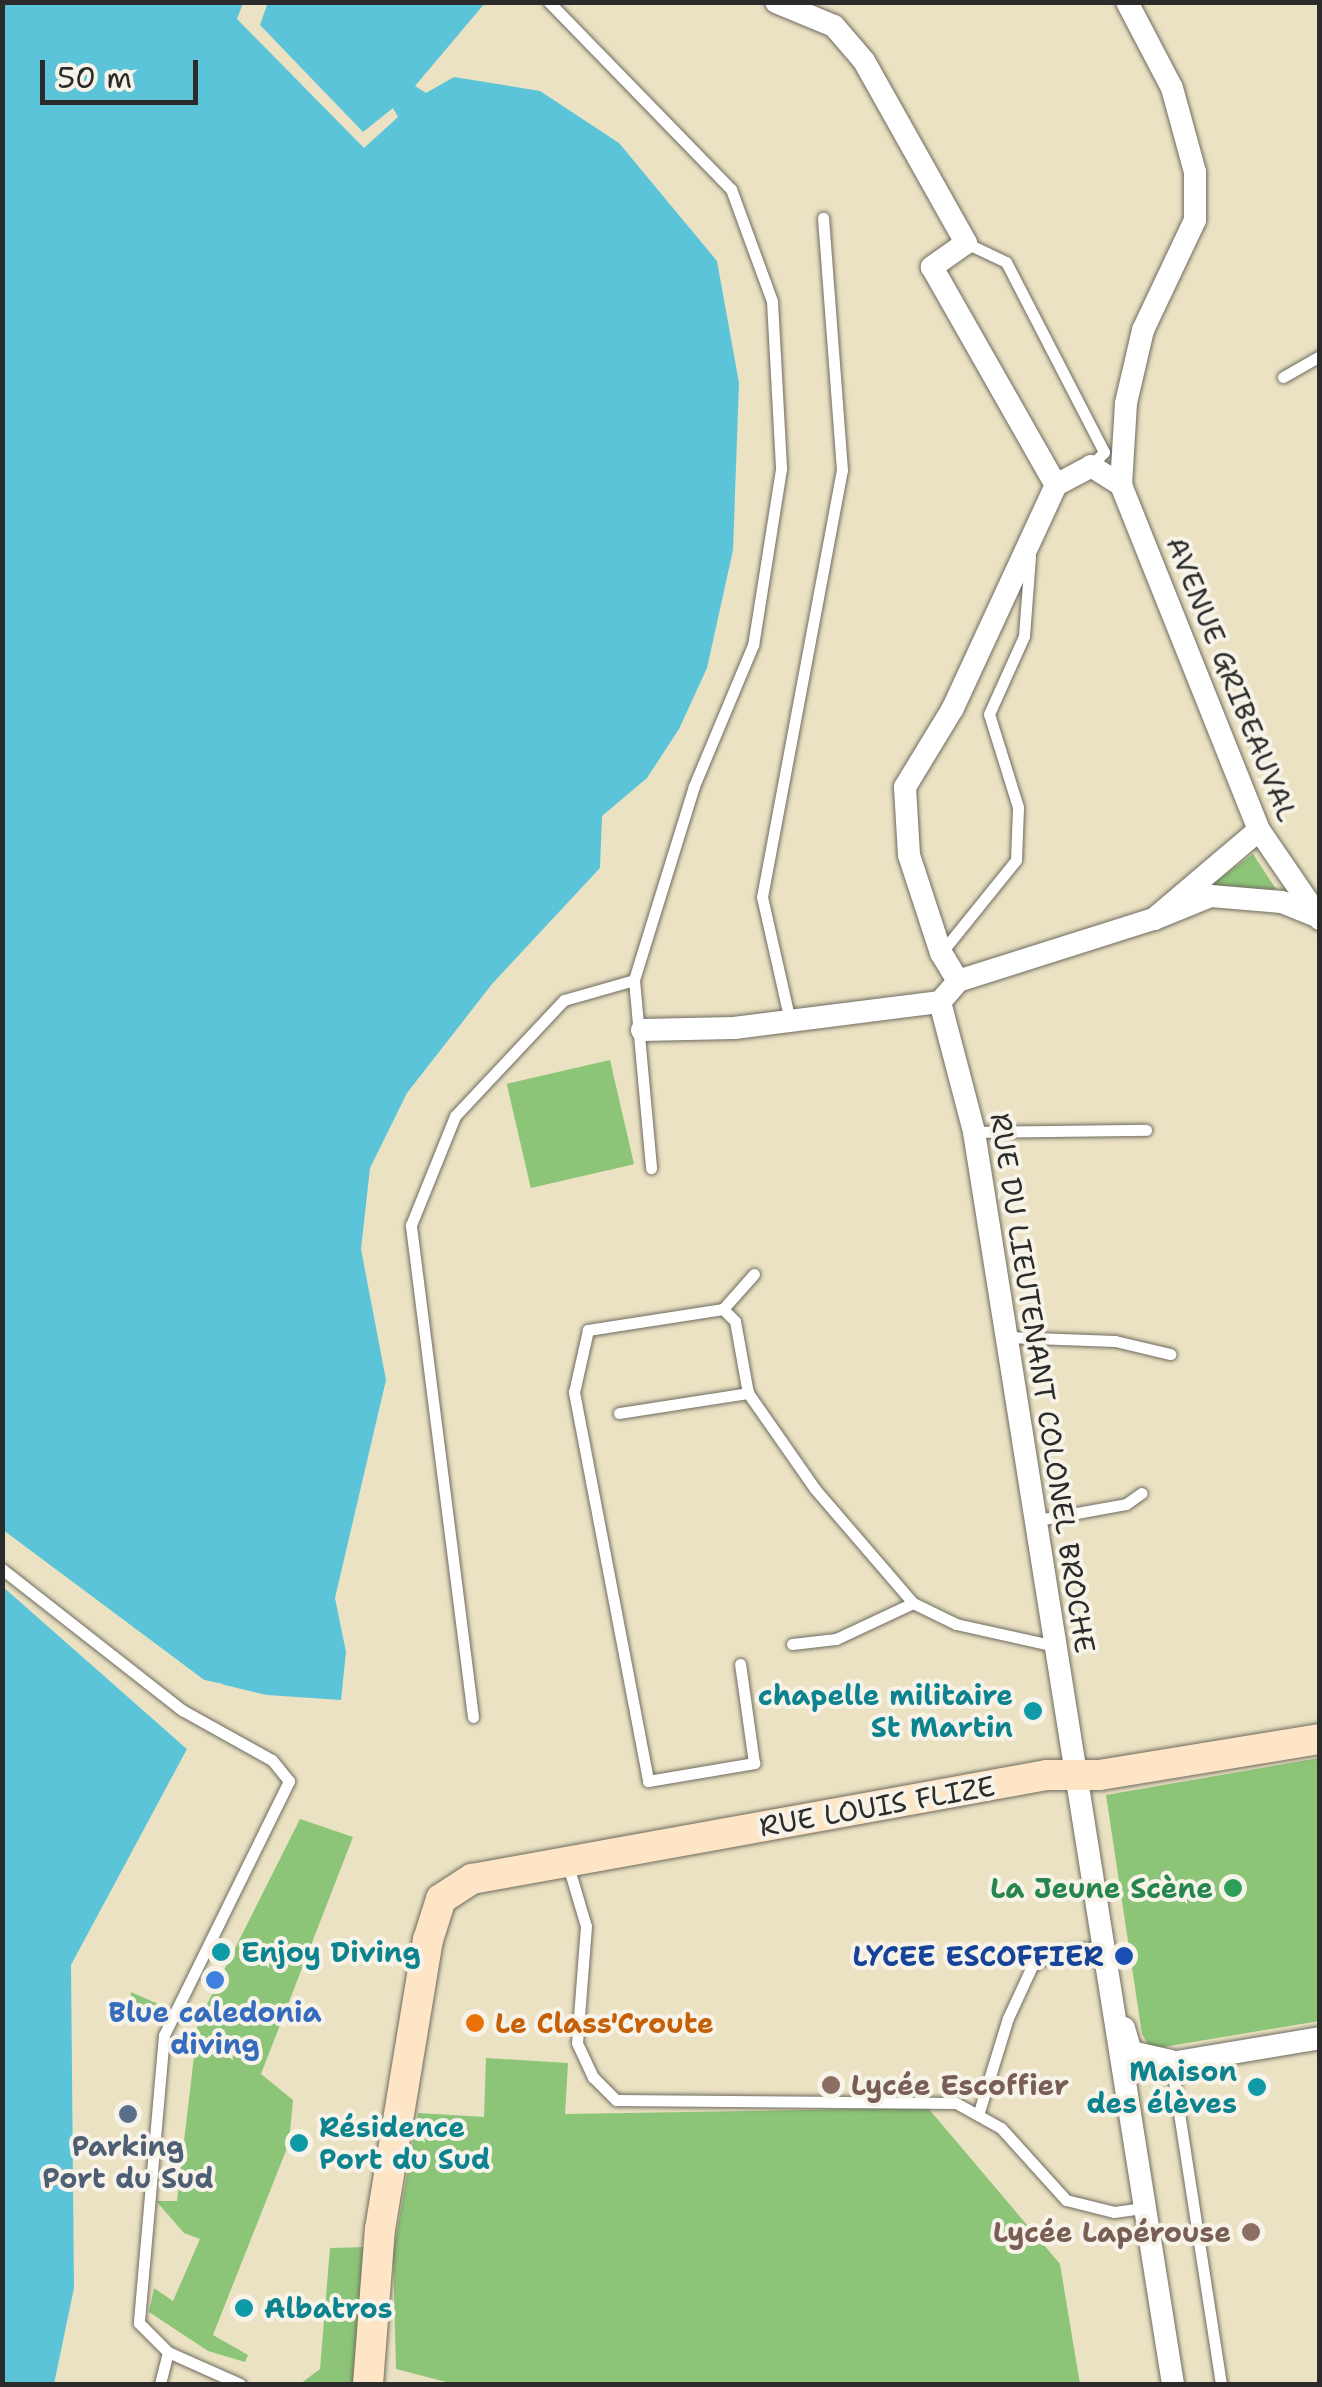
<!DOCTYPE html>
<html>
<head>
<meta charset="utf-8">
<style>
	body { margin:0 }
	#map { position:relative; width:1322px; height:2387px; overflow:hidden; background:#ebe2c3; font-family:"Shantell Sans",sans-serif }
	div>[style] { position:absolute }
	.green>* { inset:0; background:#8dc578; transform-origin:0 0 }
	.water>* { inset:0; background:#5cc4d9 }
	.pier>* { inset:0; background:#ebe2c3 }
	.roads { filter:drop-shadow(0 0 2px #6e6b60) drop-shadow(0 0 2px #6e6b60) }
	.lane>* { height:11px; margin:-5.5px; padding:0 5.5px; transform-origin:5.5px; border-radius:5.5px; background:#fff }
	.street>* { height:22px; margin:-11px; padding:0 11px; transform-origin:11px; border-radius:11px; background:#fff }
	.secondary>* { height:30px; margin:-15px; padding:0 15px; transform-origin:15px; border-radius:15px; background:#fde5c5 }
	.dots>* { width:28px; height:28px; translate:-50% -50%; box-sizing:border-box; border:5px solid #f7f3e8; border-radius:50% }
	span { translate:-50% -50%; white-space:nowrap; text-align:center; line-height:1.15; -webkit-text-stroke:8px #f7f3e8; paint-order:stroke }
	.street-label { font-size:28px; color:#2b2b2b }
	.culture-label { font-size:28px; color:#0d838f; font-weight:700 }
	.right { translate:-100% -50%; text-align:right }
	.left { translate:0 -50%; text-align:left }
	.leisure-label { font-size:28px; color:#27864d; font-weight:700 }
	.transit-label { font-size:28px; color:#164399; font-weight:700 }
	.shop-label { font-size:28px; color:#366cbe; font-weight:700 }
	.food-label { font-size:28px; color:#c56008; font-weight:700 }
	.education-label { font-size:28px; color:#785e54; font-weight:700 }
	.service-label { font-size:28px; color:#4e5e75; font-weight:700 }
	.frame { position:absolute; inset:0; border:5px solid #2b2b2b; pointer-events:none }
	.scale { position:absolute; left:40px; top:60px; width:158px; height:45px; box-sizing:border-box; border:5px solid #2b2b2b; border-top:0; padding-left:12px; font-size:30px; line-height:35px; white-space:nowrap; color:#2b2b2b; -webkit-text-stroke:8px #f7f3e8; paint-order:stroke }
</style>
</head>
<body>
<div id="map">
	<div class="green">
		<i style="clip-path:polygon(1253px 854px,1276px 889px,1194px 898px)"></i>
		<i style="left:610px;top:1060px;width:107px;height:106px;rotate:77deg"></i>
		<i style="clip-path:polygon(1319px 1758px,1319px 2021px,1151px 2049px,1142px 2034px,1106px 1795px)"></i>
		<i style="clip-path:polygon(300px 1819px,353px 1837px,261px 2074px,293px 2100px,289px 2143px,213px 2335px,248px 2355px,245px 2362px,208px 2351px,149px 2312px,154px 2288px,173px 2301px,200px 2239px,184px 2233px,156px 2201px,177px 2201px,198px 2022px)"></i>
		<i style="clip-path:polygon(131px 1992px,158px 2004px,154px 2021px,130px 2025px)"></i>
		<i style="clip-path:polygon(486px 2058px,568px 2063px,565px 2114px,928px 2108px,1060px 2264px,1080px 2384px,454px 2384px,396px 2369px,393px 2254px,418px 2113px,484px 2117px)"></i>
		<i style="clip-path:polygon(365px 2247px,359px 2384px,300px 2384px,320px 2369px,330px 2248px)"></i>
	</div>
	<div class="water">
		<i style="clip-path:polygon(268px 2px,485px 3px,415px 86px,426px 93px,454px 77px,540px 91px,619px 143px,717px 261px,739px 383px,733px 550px,707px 668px,679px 729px,647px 778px,602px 816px,600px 868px,492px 984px,407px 1093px,370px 1168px,361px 1249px,386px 1380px,335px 1598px,346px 1652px,341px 1700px,267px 1695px,204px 1680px,3px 1530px,3px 3px,243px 3px,237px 19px,364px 148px,398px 117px,393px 108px,363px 132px,260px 25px)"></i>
		<i style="clip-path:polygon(2px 1586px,187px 1749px,71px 1965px,74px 2288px,54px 2384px,3px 2384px)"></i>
	</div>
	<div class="pier">
		<i style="clip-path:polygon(3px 1530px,204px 1680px,223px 1684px,220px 1689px,201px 1684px)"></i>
		<i style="clip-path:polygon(2px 1581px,190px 1744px,187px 1749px,3px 1586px)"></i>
	</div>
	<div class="roads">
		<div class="lane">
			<i style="left:549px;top:2px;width:261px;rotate:45.8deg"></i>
			<i style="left:731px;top:189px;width:119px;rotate:69.9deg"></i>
			<i style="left:772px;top:301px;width:168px;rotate:86.9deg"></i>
			<i style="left:781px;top:469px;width:178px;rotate:99deg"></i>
			<i style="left:753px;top:645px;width:153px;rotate:112.7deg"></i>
			<i style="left:694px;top:786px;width:203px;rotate:107.2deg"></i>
			<i style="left:634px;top:980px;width:189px;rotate:84.8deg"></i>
			<i style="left:966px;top:243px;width:44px;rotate:25.4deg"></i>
			<i style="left:1006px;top:262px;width:214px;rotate:62.7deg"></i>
			<i style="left:1104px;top:452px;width:19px;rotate:133deg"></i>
			<i style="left:1283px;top:377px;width:43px;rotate:-29.6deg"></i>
			<i style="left:941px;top:953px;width:119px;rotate:-51.1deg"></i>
			<i style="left:1016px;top:860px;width:53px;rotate:-87.8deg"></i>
			<i style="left:1018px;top:807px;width:97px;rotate:-107.3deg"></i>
			<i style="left:989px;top:714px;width:85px;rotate:-65.8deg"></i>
			<i style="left:1024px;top:636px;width:80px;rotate:-85.7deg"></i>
			<i style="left:790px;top:1021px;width:127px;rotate:-102.7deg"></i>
			<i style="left:762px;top:897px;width:434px;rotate:-79.4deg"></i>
			<i style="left:842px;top:470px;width:253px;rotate:-94.3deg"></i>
			<i style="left:974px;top:1132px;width:172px;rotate:-0.7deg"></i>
			<i style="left:754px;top:1274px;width:47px;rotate:131.5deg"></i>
			<i style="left:723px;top:1309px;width:17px;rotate:45deg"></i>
			<i style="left:735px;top:1321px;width:73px;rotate:79.8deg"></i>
			<i style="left:748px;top:1393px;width:117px;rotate:55.1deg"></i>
			<i style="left:815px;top:1489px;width:150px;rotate:49.3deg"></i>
			<i style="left:913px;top:1603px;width:48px;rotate:26deg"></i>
			<i style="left:956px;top:1624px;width:101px;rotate:12.5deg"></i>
			<i style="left:723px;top:1309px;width:137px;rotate:171.2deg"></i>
			<i style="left:588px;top:1330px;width:64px;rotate:102.7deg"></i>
			<i style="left:574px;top:1392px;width:396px;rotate:79.2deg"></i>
			<i style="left:648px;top:1781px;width:108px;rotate:-9.6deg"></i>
			<i style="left:754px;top:1763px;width:100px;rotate:-98deg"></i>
			<i style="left:1007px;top:1337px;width:108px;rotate:2.1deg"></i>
			<i style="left:1115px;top:1341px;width:57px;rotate:13.3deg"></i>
			<i style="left:619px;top:1413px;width:131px;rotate:-8.8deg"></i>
			<i style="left:1038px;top:1520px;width:89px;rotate:-10.3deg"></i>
			<i style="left:1126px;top:1504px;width:19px;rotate:-35deg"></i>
			<i style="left:2px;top:1569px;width:229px;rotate:38.1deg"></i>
			<i style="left:182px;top:1710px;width:103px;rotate:29.1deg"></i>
			<i style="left:272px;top:1760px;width:27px;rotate:51deg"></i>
			<i style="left:289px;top:1781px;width:283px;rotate:116.2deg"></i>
			<i style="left:164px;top:2035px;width:289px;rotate:95deg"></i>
			<i style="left:139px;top:2323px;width:41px;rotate:45deg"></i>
			<i style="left:168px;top:2352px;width:79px;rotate:24deg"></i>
			<i style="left:792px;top:1644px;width:44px;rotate:-6.5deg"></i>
			<i style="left:836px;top:1639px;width:85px;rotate:-25.1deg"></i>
			<i style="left:473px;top:1717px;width:496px;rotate:-97.2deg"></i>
			<i style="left:411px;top:1225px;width:118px;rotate:-68deg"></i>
			<i style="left:455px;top:1116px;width:159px;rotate:-46.8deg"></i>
			<i style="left:564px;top:1000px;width:73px;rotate:-15.9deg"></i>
			<i style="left:567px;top:1862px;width:67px;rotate:73.5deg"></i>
			<i style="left:586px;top:1926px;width:117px;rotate:94.4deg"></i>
			<i style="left:577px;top:2043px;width:38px;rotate:65deg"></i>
			<i style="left:593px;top:2077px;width:33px;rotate:45deg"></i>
			<i style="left:616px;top:2100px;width:340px;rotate:0.5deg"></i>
			<i style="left:956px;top:2103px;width:51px;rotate:29.1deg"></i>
			<i style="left:1001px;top:2128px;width:97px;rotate:47.9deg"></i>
			<i style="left:1066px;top:2200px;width:49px;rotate:14deg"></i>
			<i style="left:1114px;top:2212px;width:30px;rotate:-8deg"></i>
			<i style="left:1171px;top:2061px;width:327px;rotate:81.2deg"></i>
			<i style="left:979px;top:2112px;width:98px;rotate:-72.9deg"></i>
			<i style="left:1008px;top:2018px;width:57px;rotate:-65.2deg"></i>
			<i style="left:1032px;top:1966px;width:26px;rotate:-29deg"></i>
			<i style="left:1055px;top:1953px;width:49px;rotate:-8.3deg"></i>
			<i style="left:160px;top:2384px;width:33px;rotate:-76deg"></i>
		</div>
		<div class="street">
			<i style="left:776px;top:2px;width:63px;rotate:22.5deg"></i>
			<i style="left:834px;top:26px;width:46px;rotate:49.4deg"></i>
			<i style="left:864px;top:61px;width:209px;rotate:60.7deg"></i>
			<i style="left:966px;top:243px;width:42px;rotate:144.8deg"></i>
			<i style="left:932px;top:267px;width:251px;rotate:60.4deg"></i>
			<i style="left:1056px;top:485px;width:40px;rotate:-28deg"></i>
			<i style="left:1091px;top:466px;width:36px;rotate:32deg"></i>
			<i style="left:1121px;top:485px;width:372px;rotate:68.2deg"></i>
			<i style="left:1259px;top:830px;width:108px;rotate:55.6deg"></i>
			<i style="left:1121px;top:485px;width:82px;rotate:-86.5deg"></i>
			<i style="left:1126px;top:403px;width:75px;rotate:-76.9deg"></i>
			<i style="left:1143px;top:330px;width:122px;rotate:-64.7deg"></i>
			<i style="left:1195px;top:220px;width:48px;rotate:-90deg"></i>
			<i style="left:1195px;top:172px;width:87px;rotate:-105.3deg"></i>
			<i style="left:1172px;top:88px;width:97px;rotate:-117.6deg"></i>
			<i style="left:1259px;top:830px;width:138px;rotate:139.7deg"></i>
			<i style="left:1154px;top:919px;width:61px;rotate:-22deg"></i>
			<i style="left:1211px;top:896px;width:71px;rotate:4.8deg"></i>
			<i style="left:1282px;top:902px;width:38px;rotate:22deg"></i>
			<i style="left:958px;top:981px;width:33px;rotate:-121deg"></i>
			<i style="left:941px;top:953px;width:103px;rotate:-108.1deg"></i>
			<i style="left:909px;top:855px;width:68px;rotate:-93.4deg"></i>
			<i style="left:905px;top:787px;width:92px;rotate:-58.7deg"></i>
			<i style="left:953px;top:708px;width:246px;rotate:-65.2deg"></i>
			<i style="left:940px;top:1002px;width:134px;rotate:75.3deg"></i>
			<i style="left:974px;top:1132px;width:1268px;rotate:80.97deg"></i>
			<i style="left:642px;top:1030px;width:92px;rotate:-1.2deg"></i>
			<i style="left:734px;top:1028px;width:208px;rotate:-7.2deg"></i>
			<i style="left:940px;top:1002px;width:28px;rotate:-49deg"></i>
			<i style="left:958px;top:981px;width:206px;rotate:-17.6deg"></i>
			<i style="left:1124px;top:2028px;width:25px;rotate:74deg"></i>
			<i style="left:1131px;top:2052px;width:41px;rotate:12.7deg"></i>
			<i style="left:1159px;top:2065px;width:163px;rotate:-9.5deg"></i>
		</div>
		<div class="secondary">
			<i style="left:368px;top:2384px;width:155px;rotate:-85.6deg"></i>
			<i style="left:380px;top:2229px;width:293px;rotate:-80.6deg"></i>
			<i style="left:428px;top:1940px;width:43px;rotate:-72.4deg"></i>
			<i style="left:441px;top:1899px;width:37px;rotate:-33deg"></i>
			<i style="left:472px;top:1879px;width:584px;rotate:-10.25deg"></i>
			<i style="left:1047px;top:1775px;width:53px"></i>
			<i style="left:1100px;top:1775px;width:223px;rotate:-9.3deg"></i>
		</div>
	</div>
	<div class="dots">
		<i style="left:1033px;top:1711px;background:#0f9aa8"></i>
		<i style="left:1233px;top:1888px;background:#2e9e5b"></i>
		<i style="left:221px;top:1952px;background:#0f9aa8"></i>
		<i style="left:1124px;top:1956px;background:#1a4fb4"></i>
		<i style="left:215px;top:1980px;background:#3f7fe0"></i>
		<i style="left:475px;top:2023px;background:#e8710a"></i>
		<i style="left:831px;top:2085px;background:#8d6e63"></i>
		<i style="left:1257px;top:2087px;background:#0f9aa8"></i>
		<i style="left:128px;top:2114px;background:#5c6f8a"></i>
		<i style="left:299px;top:2143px;background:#0f9aa8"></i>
		<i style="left:1251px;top:2232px;background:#8d6e63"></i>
		<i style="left:244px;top:2308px;background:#0f9aa8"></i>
	</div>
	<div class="street-label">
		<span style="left:1232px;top:679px;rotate:68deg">AVENUE GRIBEAUVAL</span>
		<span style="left:1043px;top:1383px;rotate:81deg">RUE DU LIEUTENANT COLONEL BROCHE</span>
		<span style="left:877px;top:1806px;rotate:-10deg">RUE LOUIS FLIZE</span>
	</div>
	<div class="culture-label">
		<span class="right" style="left:1013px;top:1711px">chapelle militaire<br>St Martin</span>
		<span class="left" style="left:241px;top:1952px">Enjoy Diving</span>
		<span class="right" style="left:1237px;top:2087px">Maison<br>des élèves</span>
		<span class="left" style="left:319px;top:2143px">Résidence<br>Port du Sud</span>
		<span class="left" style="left:264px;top:2308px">Albatros</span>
	</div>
	<div class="leisure-label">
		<span class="right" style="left:1213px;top:1888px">La Jeune Scène</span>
	</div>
	<div class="transit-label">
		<span class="right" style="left:1104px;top:1956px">LYCEE ESCOFFIER</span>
	</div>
	<div class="shop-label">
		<span style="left:215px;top:2028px">Blue caledonia<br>diving</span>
	</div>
	<div class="food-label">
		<span class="left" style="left:495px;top:2023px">Le Class'Croute</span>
	</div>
	<div class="education-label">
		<span class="left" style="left:851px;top:2085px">Lycée Escoffier</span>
		<span class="right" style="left:1231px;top:2232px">Lycée Lapérouse</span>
	</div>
	<div class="service-label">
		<span style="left:128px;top:2162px">Parking<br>Port du Sud</span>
	</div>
	<div class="frame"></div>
	<div class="scale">50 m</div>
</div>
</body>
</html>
